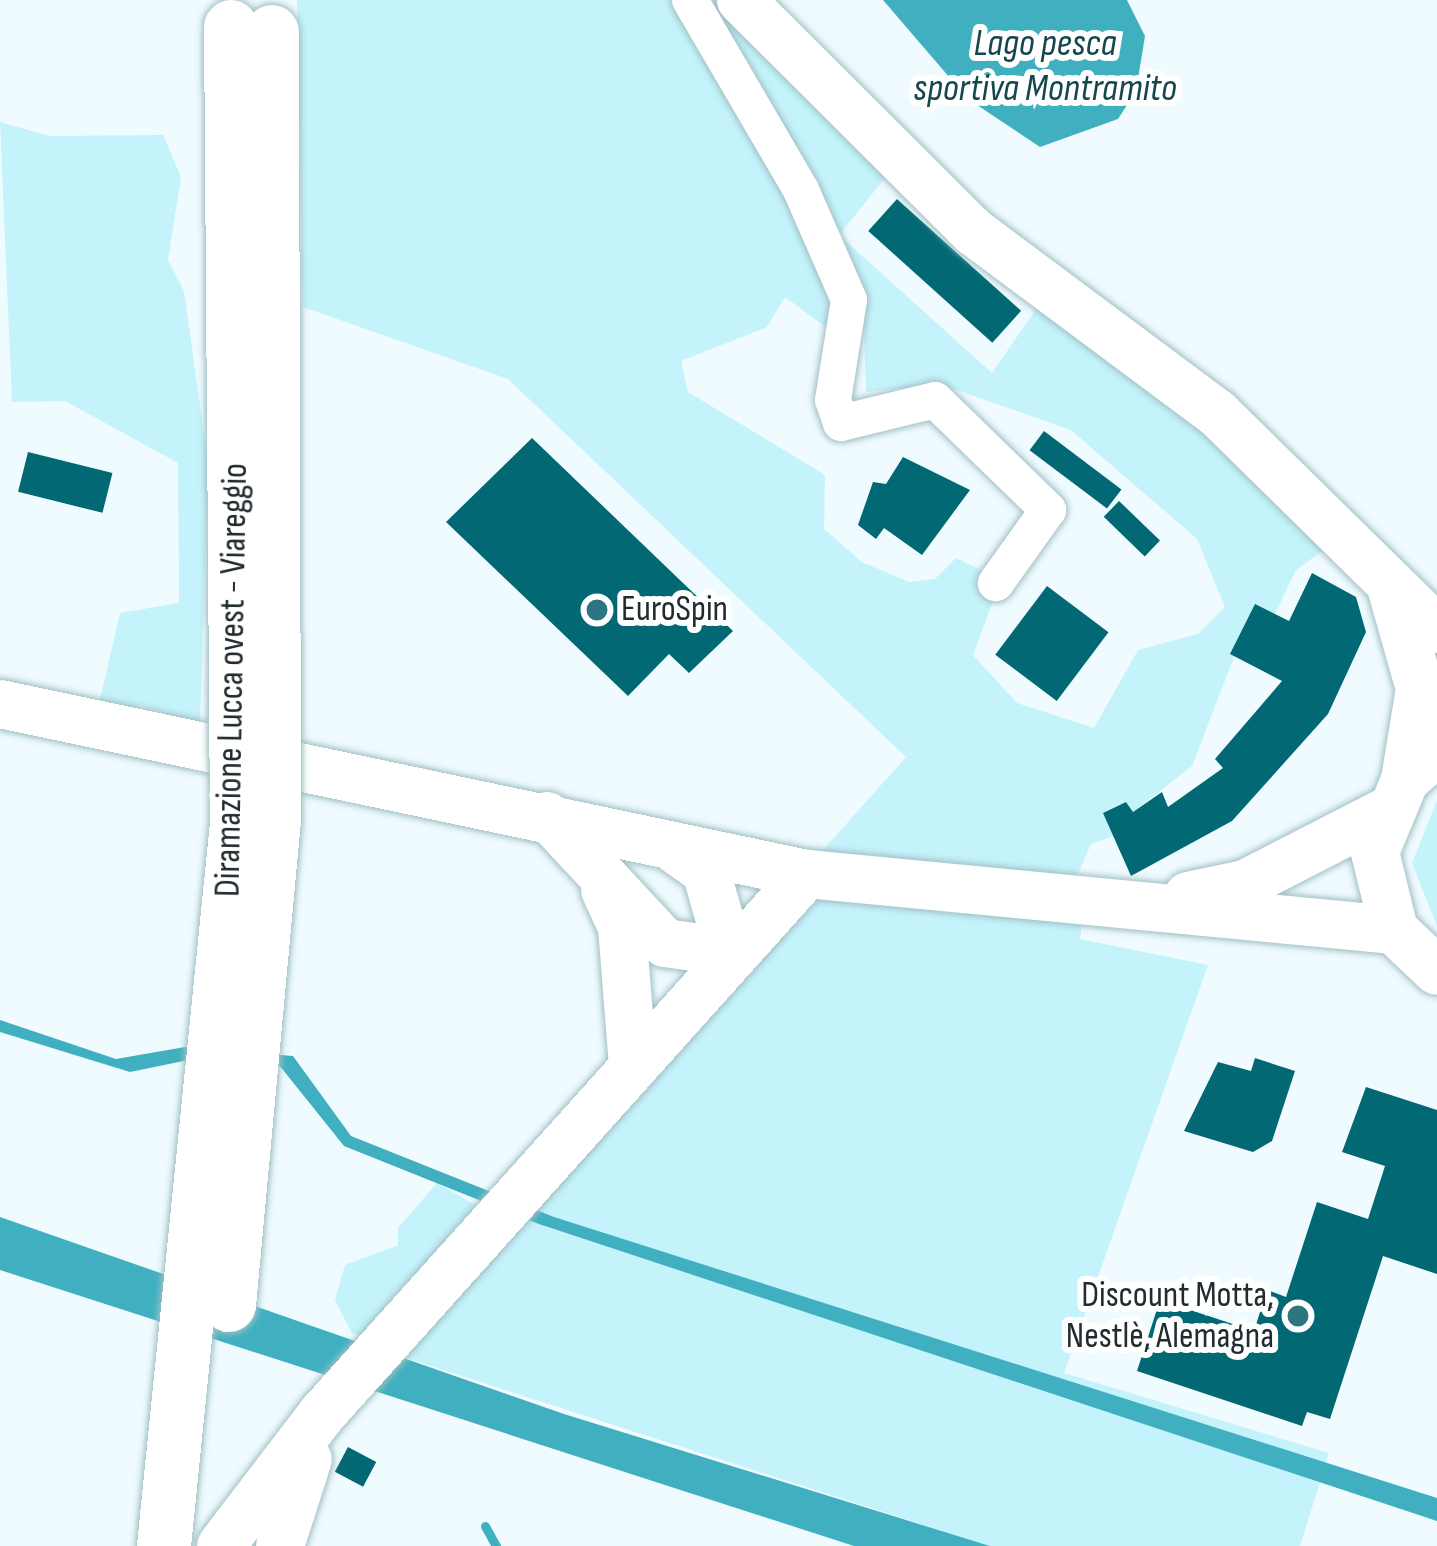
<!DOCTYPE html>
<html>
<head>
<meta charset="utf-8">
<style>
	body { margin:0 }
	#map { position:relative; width:1437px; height:1546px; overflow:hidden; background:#effbfe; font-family:"Sofia Sans Condensed",sans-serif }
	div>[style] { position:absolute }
	.green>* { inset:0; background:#c4f3fb }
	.water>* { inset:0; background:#40b0c1 }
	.stream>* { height:9px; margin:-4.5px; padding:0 4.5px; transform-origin:4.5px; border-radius:4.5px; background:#40b0c1 }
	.building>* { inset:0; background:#016874; transform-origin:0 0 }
	.roads { filter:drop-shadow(0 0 3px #a1c0c5) drop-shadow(0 0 3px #a1c0c5) }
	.minor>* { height:36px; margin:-18px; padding:0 18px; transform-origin:18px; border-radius:18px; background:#fff }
	.major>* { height:48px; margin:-24px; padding:0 24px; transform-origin:24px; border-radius:24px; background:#fff }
	.bridges { filter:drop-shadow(0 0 3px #a1c0c5) drop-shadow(0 0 3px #a1c0c5) }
	.highway-bridge>* { height:54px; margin:-27px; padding:0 27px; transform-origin:27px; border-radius:27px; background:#fff }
	.dots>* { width:33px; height:33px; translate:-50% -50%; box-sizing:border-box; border:6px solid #fff; border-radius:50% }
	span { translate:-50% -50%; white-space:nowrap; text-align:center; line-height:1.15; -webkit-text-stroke:12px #fff; paint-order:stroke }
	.poi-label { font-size:36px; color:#202c2e }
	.left { translate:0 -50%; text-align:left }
	.right { translate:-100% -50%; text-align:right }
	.street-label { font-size:36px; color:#202c2e }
	.water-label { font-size:39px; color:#15474e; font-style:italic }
</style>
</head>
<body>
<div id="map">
	<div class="green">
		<i style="clip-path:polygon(evenodd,297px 0,741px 0,899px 161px,839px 235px,992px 373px,1050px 289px,1217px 413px,1325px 549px,1296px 570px,1275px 614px,1253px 608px,1192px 766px,1133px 812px,1126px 802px,1104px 812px,1113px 836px,1091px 844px,1068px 896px,1085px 898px,1080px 939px,1208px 965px,1064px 1373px,1329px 1453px,1300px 1546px,989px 1546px,378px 1349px,906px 757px,508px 379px,303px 307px,297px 0,785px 297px,831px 331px,863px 305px,866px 392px,940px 384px,1071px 430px,1197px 539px,1225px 607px,1198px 634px,1138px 650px,1094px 728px,1017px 703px,973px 655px,993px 601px,981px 570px,956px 558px,935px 579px,909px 582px,862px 562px,824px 529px,825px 475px,688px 392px,681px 361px,767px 327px,785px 297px)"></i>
		<i style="clip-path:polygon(0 122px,49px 136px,163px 135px,181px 177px,168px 260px,184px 291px,208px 463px,200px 724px,142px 706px,96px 717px,120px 613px,179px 603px,178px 463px,65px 401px,12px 402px)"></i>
		<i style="clip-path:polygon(1437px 800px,1437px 926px,1412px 863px)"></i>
		<i style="clip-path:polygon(437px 1183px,477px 1206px,429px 1271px,363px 1336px,352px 1333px,335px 1300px,345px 1265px,398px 1245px,398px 1228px)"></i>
	</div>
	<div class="water">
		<i style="clip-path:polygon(883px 0,1127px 0,1145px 36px,1136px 91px,1118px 119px,1040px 147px,968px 99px)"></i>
		<i style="clip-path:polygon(0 1020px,116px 1059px,185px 1047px,293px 1056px,351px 1136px,554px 1217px,1437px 1498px,1437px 1521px,539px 1224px,344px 1146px,275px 1060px,203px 1057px,130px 1072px,0 1032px)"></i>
		<i style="clip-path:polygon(0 1217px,564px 1414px,990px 1546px,854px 1546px,0 1270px)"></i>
	</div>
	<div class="stream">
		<i style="left:485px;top:1526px;width:23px;rotate:61deg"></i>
	</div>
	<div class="building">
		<i style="left:897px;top:199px;width:167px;height:43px;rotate:42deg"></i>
		<i style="left:1044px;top:431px;width:97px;height:24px;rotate:37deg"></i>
		<i style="clip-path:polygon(532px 438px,733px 631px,689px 673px,669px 654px,628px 696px,446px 522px)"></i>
		<i style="left:28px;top:452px;width:87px;height:41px;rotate:14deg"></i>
		<i style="clip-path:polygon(903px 457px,970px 490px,922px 555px,884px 528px,876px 539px,858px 525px,873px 482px,886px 484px)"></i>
		<i style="left:1119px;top:501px;width:57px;height:22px;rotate:44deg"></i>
		<i style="clip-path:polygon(1312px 573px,1356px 597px,1366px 632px,1328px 714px,1232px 821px,1131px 876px,1103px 813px,1126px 802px,1133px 812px,1162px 792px,1168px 807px,1223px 768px,1215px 759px,1282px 681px,1230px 654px,1255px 604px,1289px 621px)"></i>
		<i style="left:1047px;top:586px;width:77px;height:86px;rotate:37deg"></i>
		<i style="clip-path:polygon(1255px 1058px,1295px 1071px,1272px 1141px,1253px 1152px,1184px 1131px,1218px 1062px,1251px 1071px)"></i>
		<i style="clip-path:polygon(1366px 1087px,1437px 1110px,1437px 1274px,1383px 1256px,1330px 1419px,1307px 1412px,1302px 1426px,1137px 1371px,1160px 1300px,1254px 1331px,1267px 1290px,1286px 1297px,1317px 1202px,1368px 1219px,1385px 1166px,1342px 1152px)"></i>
		<i style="left:348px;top:1447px;width:32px;height:28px;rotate:28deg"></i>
	</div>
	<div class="roads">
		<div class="minor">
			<i style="left:690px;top:0;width:220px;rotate:59.7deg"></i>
			<i style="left:801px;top:190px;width:120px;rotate:66.4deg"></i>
			<i style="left:849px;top:300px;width:101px;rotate:99.1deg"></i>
			<i style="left:833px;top:400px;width:24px;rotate:71deg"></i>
			<i style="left:841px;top:423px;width:97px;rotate:-13.7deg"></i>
			<i style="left:935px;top:400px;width:158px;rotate:44.2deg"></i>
			<i style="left:1048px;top:510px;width:90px;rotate:125.5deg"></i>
		</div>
		<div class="major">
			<i style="left:741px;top:0;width:329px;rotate:44.9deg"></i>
			<i style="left:974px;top:232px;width:303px;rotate:36.7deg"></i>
			<i style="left:1217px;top:413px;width:308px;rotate:44.5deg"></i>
			<i style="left:1391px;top:587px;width:106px;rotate:74.1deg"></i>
			<i style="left:1420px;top:689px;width:92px;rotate:99.4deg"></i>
			<i style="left:0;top:704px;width:825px;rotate:11.9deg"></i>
			<i style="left:807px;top:874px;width:590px;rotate:5.45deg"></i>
			<i style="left:1437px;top:752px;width:43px;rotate:138.8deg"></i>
			<i style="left:1405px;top:780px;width:78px;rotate:112.6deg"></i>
			<i style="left:1375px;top:852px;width:80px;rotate:76.3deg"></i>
			<i style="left:1394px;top:930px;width:59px;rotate:43.6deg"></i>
			<i style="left:547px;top:816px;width:173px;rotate:47.1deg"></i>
			<i style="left:665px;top:943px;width:65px;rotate:8deg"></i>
			<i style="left:676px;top:850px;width:37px;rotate:35deg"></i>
			<i style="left:706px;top:871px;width:84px;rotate:74.1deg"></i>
			<i style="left:605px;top:890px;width:41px;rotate:65.3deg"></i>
			<i style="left:622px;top:927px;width:141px;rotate:85.5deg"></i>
			<i style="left:1188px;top:896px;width:58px;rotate:-11.9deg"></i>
			<i style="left:1245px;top:884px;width:157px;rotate:-27.2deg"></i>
			<i style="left:221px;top:1546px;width:166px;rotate:-52.6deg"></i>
			<i style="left:322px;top:1414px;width:726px;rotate:-48.07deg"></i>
			<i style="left:280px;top:1546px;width:91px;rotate:-72.2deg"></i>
		</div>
	</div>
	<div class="bridges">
		<div class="highway-bridge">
			<i style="left:229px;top:1305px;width:488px;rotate:-84.7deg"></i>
			<i style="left:274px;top:819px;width:787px;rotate:-90.15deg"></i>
			<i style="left:164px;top:1546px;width:727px;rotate:-84.23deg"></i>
			<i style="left:237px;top:823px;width:796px;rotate:-90.43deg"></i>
		</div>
	</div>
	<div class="dots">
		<i style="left:597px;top:610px;background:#2d7580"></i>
		<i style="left:1298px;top:1316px;background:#2d7580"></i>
	</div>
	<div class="poi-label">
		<span class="left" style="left:621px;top:610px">EuroSpin</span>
		<span class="right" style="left:1274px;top:1316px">Discount Motta,<br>Nestlè, Alemagna</span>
	</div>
	<div class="street-label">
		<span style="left:232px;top:680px;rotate:-89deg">Diramazione Lucca ovest - Viareggio</span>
	</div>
	<div class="water-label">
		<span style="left:1045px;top:67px">Lago pesca<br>sportiva Montramito</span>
	</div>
</div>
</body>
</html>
